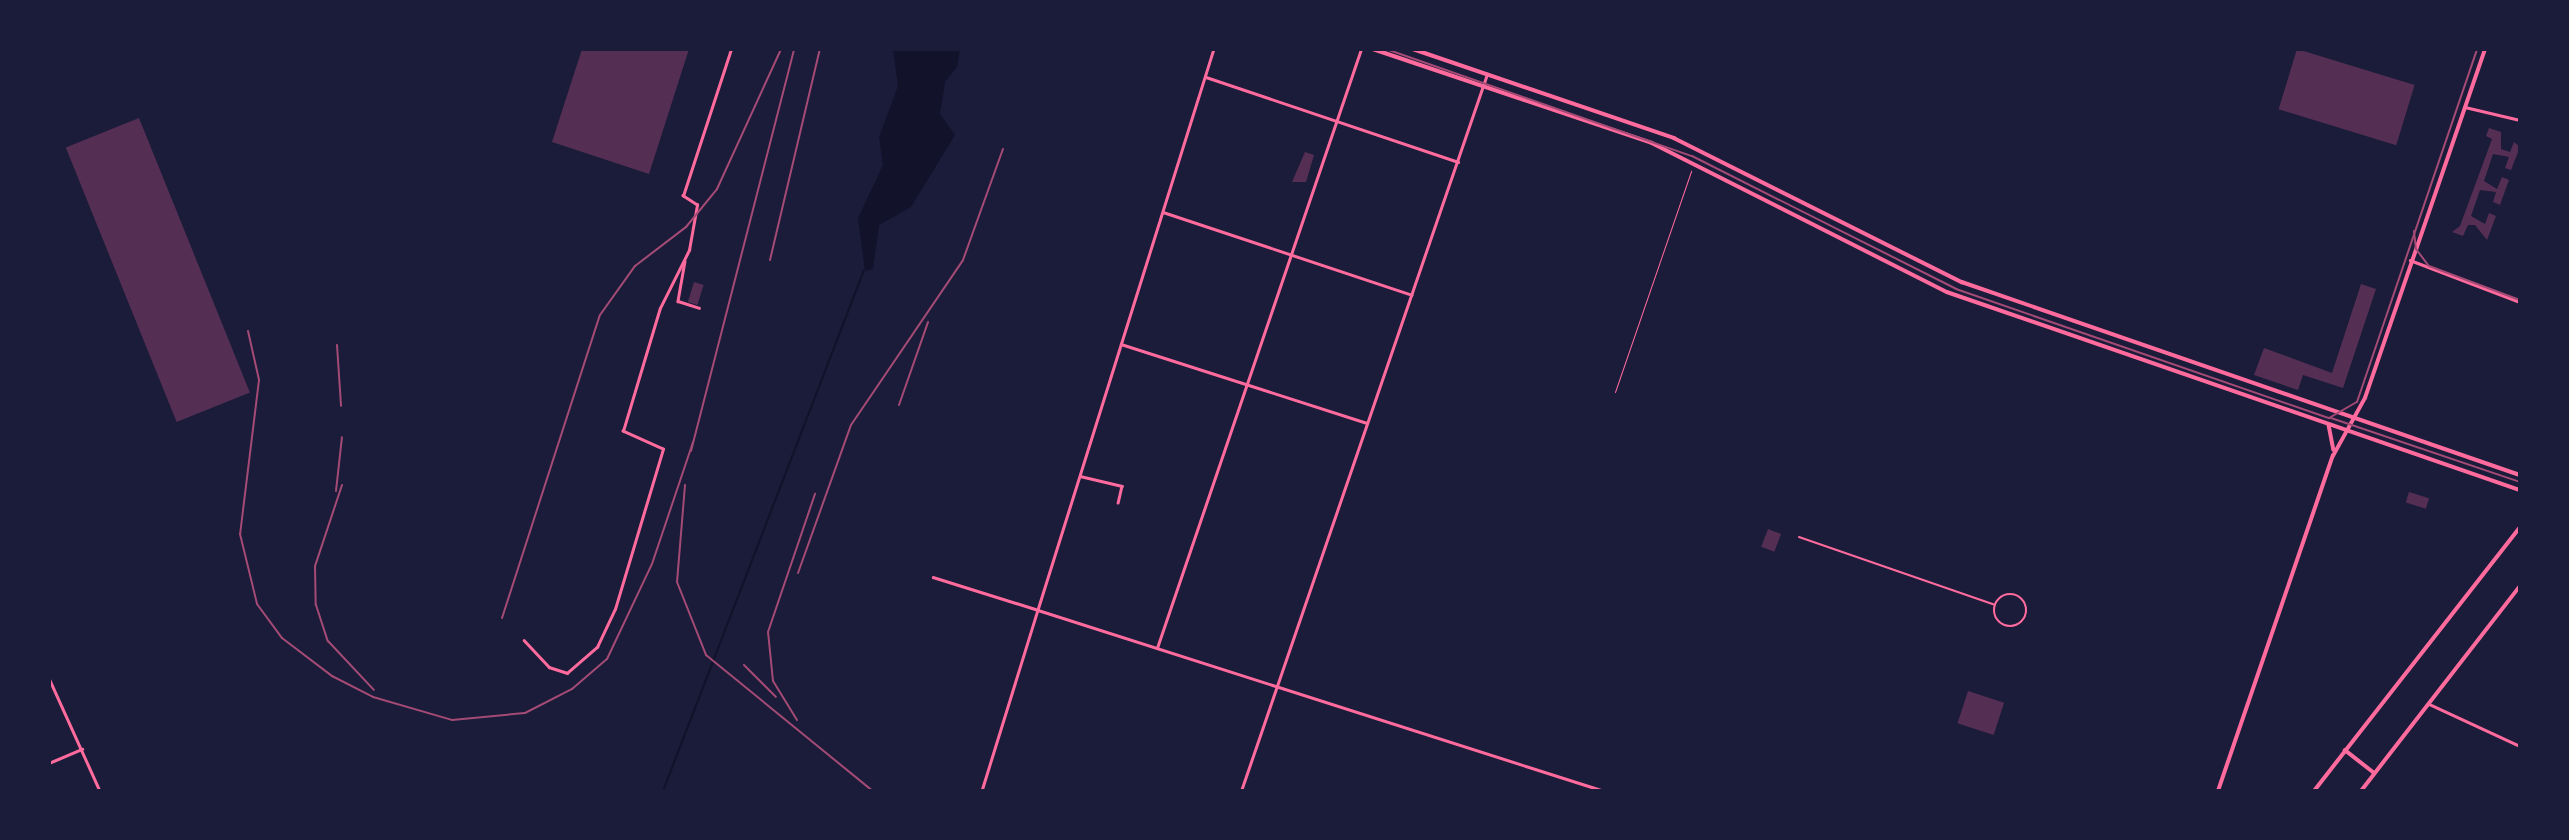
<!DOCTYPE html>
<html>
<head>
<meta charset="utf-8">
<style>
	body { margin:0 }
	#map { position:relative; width:2569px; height:840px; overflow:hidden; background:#1b1b3a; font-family:Rubik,sans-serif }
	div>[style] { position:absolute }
	.water>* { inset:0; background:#12122b }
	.stream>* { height:2px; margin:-1px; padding:0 1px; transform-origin:1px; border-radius:1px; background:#12122b }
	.building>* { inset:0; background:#542f53; transform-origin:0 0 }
	.path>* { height:1px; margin:-0.5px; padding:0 0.5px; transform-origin:0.5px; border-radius:0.5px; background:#ff6b9d }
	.pedestrian>* { height:2px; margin:-1px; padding:0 1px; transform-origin:1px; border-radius:1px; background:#ff6b9d }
	.pedestrian>.ring { margin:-1px; padding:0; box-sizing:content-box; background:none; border:2px solid #ff6b9d; border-radius:50% }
	.minor>* { height:2.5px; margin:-1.25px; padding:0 1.25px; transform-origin:1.25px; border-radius:1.25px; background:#ff6b9d }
	.tertiary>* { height:2.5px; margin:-1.25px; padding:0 1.25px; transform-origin:1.25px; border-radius:1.25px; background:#ff6b9d }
	.secondary>* { height:3.5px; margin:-1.75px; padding:0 1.75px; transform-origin:1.75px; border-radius:1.75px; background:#ff6b9d }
	.primary>* { height:3.5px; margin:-1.75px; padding:0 1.75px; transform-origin:1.75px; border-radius:1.75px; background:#ff6b9d }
	.tram>* { height:2px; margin:-1px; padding:0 1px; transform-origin:1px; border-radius:1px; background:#a44b75 }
	.rail>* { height:2px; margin:-1px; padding:0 1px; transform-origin:1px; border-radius:1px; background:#a44b75 }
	span { translate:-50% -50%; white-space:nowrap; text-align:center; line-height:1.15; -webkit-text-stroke:5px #1b1b3a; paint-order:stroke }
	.frame { position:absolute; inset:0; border:51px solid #1b1b3a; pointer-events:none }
</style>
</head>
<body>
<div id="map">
	<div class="water">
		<i style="clip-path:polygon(893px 49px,960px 49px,957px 67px,945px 82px,940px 114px,955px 135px,911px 207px,879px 225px,873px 269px,865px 271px,858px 218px,883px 165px,879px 137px,898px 86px)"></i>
	</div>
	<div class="stream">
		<i style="left:663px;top:791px;width:558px;rotate:-68.9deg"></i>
	</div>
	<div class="building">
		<i style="clip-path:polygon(582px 49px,689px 49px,649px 174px,552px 142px)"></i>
		<i style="left:2297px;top:49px;width:123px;height:63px;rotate:17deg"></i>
		<i style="left:139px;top:118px;width:296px;height:79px;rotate:68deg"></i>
		<i style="clip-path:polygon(2489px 128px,2501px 132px,2501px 149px,2510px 152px,2514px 142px,2520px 147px,2511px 170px,2505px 168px,2509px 157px,2493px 154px,2484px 181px,2497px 189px,2502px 177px,2509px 180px,2500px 205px,2493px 202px,2496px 192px,2480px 190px,2471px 216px,2485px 224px,2489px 213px,2496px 216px,2487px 240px,2475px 225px,2468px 225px,2463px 236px,2452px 232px,2460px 226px,2492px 139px,2486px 136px)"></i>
		<i style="clip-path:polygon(1305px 152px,1314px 155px,1306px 182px,1292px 182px)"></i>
		<i style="left:694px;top:282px;width:10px;height:21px;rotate:17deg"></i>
		<i style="clip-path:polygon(2361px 284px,2376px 289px,2343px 388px,2303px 375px,2298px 390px,2254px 375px,2264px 348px,2332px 373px)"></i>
		<i style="left:2409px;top:492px;width:21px;height:11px;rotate:17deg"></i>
		<i style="left:1768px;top:529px;width:14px;height:19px;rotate:21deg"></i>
		<i style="left:1968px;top:691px;width:38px;height:34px;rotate:18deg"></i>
	</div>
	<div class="path">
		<i style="left:1615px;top:392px;width:234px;rotate:-71deg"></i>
	</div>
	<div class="pedestrian">
		<i style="left:1799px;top:537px;width:207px;rotate:19.1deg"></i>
		<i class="ring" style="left:1994px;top:594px;width:30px;height:30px"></i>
	</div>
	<div class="minor">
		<i style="left:1206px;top:77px;width:266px;rotate:18.6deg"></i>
		<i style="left:1163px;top:212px;width:262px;rotate:18.4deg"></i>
		<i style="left:2410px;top:260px;width:118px;rotate:20.9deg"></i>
		<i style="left:685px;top:261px;width:41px;rotate:99.9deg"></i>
		<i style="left:678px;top:301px;width:22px;rotate:18deg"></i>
		<i style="left:1121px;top:344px;width:258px;rotate:17.8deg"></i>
		<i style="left:1080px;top:476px;width:43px;rotate:13.4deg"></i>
		<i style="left:1122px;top:486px;width:17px;rotate:103deg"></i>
		<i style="left:933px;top:577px;width:110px;rotate:17.4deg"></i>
		<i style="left:1038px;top:610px;width:189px;rotate:107.2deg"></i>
		<i style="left:524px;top:640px;width:37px;rotate:47deg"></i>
		<i style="left:549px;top:667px;width:19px;rotate:18deg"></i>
		<i style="left:567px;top:673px;width:40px;rotate:-41deg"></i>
		<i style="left:597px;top:647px;width:42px;rotate:-64.7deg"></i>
		<i style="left:615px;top:609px;width:167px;rotate:-73.3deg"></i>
		<i style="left:663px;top:449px;width:44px;rotate:-155.8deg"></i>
		<i style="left:623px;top:431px;width:128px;rotate:-73.3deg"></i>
		<i style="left:660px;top:308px;width:65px;rotate:-63.4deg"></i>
		<i style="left:689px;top:250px;width:46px;rotate:-79.9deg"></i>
		<i style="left:697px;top:205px;width:17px;rotate:-147deg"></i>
		<i style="left:683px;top:196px;width:155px;rotate:-71.9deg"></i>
		<i style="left:1157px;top:648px;width:633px;rotate:-71.19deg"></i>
		<i style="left:2429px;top:704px;width:100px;rotate:24.8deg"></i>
		<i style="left:49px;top:763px;width:36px;rotate:-23deg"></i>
		<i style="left:1241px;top:791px;width:758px;rotate:-71.06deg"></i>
	</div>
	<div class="tertiary">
		<i style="left:1214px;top:49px;width:588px;rotate:107.42deg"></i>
		<i style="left:1038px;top:610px;width:594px;rotate:17.73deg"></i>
		<i style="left:2465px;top:107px;width:57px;rotate:13.3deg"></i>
		<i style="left:49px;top:678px;width:124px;rotate:65.7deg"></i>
	</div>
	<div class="secondary">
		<i style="left:1373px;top:49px;width:294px;rotate:18.6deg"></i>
		<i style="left:1652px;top:143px;width:330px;rotate:26.8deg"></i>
		<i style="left:1947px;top:292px;width:606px;rotate:19.06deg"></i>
		<i style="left:1413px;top:49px;width:276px;rotate:18.8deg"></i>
		<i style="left:1674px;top:138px;width:322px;rotate:26.6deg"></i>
		<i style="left:1962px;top:282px;width:590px;rotate:19.08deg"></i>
		<i style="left:2329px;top:425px;width:25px;rotate:79deg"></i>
		<i style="left:2218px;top:791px;width:354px;rotate:-71.1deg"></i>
		<i style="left:2333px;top:456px;width:66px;rotate:-61.1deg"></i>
		<i style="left:2365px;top:398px;width:369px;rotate:-71deg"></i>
	</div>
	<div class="primary">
		<i style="left:2345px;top:750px;width:37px;rotate:38deg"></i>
		<i style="left:2314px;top:791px;width:335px;rotate:-52deg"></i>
		<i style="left:2361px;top:791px;width:259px;rotate:-52.2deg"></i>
	</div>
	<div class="tram">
		<i style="left:1386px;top:49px;width:324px;rotate:19.3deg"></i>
		<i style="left:1692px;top:156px;width:296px;rotate:26.7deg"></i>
		<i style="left:1956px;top:289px;width:395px;rotate:19.1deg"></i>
		<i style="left:2329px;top:418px;width:32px;rotate:-30deg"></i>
		<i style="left:2357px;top:402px;width:373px;rotate:-71.2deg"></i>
		<i style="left:2414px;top:231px;width:18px;rotate:84deg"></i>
		<i style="left:2416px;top:249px;width:21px;rotate:53deg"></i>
		<i style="left:2429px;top:266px;width:97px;rotate:20.5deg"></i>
		<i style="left:2331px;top:418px;width:200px;rotate:18.7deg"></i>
	</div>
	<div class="rail">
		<i style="left:770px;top:260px;width:217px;rotate:-76.7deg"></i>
		<i style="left:248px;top:331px;width:50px;rotate:77.3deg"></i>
		<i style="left:259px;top:380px;width:155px;rotate:97deg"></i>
		<i style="left:240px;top:534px;width:72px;rotate:76.3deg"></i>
		<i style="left:257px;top:604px;width:42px;rotate:53.7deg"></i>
		<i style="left:282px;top:638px;width:63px;rotate:37.2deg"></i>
		<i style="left:332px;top:676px;width:46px;rotate:27.1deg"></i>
		<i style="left:373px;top:697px;width:82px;rotate:16.2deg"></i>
		<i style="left:452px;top:720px;width:73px;rotate:-5.5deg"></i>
		<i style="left:525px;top:713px;width:53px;rotate:-27.1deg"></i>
		<i style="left:572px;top:689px;width:46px;rotate:-40.6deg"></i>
		<i style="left:607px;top:659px;width:105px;rotate:-64.7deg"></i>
		<i style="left:652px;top:564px;width:129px;rotate:-71.4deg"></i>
		<i style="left:337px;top:345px;width:61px;rotate:86.2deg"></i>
		<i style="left:899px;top:405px;width:88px;rotate:-70.7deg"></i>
		<i style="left:691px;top:451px;width:415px;rotate:-75.6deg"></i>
		<i style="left:342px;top:485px;width:85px;rotate:108.4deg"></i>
		<i style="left:315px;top:566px;width:39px;rotate:89deg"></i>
		<i style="left:316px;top:605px;width:38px;rotate:72deg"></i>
		<i style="left:328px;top:641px;width:67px;rotate:46.8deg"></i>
		<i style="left:685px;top:485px;width:97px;rotate:94.7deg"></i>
		<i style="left:677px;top:582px;width:79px;rotate:68.3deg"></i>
		<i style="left:706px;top:655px;width:215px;rotate:39.2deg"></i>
		<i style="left:336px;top:491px;width:54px;rotate:-83.7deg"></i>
		<i style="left:798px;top:573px;width:157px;rotate:-70.3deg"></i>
		<i style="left:851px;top:425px;width:199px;rotate:-55.8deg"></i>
		<i style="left:963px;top:260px;width:118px;rotate:-70.2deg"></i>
		<i style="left:502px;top:618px;width:318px;rotate:-72.1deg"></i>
		<i style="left:600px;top:315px;width:60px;rotate:-54.5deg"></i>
		<i style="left:635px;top:266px;width:64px;rotate:-37.4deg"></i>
		<i style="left:686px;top:227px;width:49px;rotate:-50.8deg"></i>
		<i style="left:717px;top:189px;width:154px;rotate:-65.4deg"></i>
		<i style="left:744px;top:665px;width:45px;rotate:45deg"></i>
		<i style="left:797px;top:720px;width:46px;rotate:-121.6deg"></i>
		<i style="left:773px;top:681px;width:49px;rotate:-95.8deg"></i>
		<i style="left:768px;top:632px;width:146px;rotate:-71.2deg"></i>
	</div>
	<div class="frame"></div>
</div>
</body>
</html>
